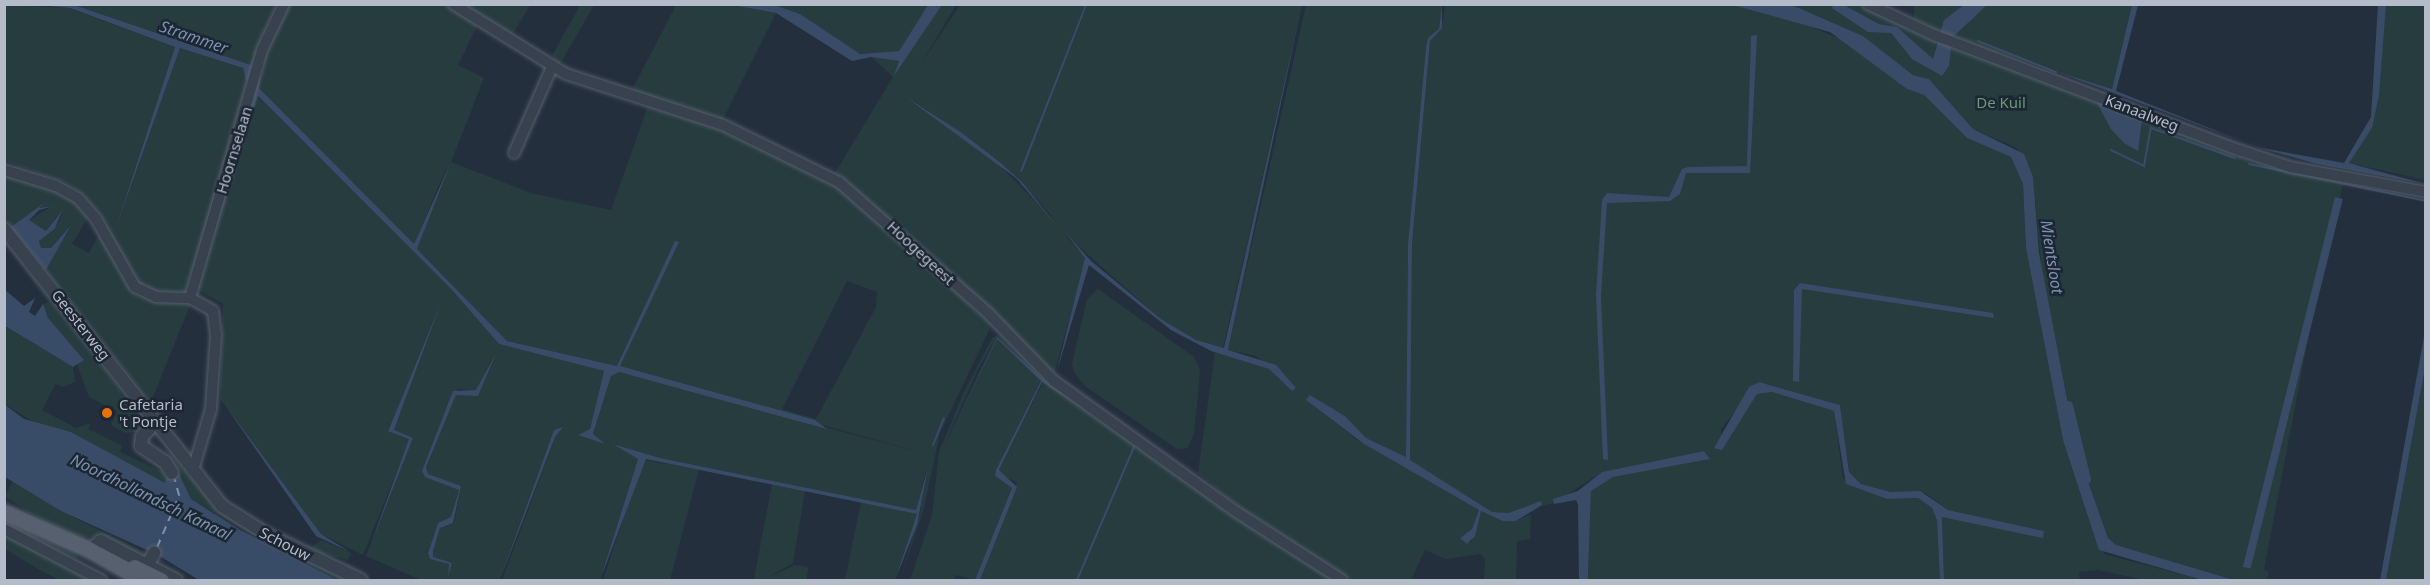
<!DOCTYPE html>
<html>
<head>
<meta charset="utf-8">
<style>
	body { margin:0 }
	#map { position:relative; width:2430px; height:585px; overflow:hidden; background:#242f3e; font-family:"Noto Sans",sans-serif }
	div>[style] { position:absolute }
	.green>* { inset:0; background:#263c3f }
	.water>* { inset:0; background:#394c67; transform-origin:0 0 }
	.stream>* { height:2px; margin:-1px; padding:0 1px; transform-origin:1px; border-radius:1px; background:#394c67 }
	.canal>* { height:9px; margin:-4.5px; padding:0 4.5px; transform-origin:4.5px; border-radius:4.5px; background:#394c67 }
	.ferry>* { height:1.5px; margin-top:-0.75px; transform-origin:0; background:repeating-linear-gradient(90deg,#7c92b1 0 8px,transparent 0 14px) }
	.roads { filter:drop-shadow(0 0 2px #565f6c) drop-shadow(0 0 2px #565f6c) }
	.minor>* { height:10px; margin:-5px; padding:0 5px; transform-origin:5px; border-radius:5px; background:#38414e }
	.tertiary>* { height:12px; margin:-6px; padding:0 6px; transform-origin:6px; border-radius:6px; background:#38414e }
	.primary>* { height:15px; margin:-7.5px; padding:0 7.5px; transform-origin:7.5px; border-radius:7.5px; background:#56606e }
	.dots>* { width:16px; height:16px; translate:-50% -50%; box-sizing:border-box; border:3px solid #1d2633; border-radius:50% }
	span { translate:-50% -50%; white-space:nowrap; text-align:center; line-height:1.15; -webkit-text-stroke:5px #1d2633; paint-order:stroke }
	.park-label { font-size:15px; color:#6b9a76 }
	.street-label { font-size:15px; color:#b4bcc9 }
	.poi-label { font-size:15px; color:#b4bcc9 }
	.left { translate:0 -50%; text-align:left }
	.water-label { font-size:16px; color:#7c92b1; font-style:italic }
	.frame { position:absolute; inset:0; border:6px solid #b4bcc9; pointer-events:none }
</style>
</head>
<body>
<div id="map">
	<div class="green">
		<i style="clip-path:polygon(evenodd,444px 4px,477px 26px,458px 65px,484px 78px,451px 162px,531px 193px,611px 210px,649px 103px,706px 123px,833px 183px,992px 324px,940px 433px,923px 512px,900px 580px,920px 513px,927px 466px,916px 510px,660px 458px,614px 444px,638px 459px,600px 580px,502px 580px,559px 427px,500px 580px,421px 580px,366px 556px,413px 438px,394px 431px,438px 311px,388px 430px,410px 439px,363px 555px,321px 534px,220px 399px,223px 304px,197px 289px,257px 96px,452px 290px,499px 344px,604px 371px,590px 429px,579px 435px,605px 444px,593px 435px,611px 376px,619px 372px,930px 455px,623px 369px,620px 366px,676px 241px,617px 366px,507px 341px,417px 249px,449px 162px,414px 244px,259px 88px,269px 44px,289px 5px,444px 4px,847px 281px,877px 292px,876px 307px,816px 419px,782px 409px,847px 281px,444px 4px,494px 353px,478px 395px,456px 395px,426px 467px,427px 474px,461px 486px,454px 523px,440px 528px,433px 551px,432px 557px,452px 563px,448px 577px,449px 564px,430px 559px,428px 553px,438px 523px,451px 517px,459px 490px,423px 474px,458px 389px,477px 390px,494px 353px)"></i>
		<i style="clip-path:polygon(5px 5px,68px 8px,175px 47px,114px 232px,180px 48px,243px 68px,247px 85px,241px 110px,187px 287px,246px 102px,259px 44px,251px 65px,74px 5px,276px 5px,261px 37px,244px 116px,191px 282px,182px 295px,155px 293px,135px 282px,100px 213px,81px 193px,64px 182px,5px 161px)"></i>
		<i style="clip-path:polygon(462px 5px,530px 5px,511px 37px)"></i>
		<i style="clip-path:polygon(580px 5px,594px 5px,559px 66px,552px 56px)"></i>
		<i style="clip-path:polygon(676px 5px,732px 5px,776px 13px,722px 121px,631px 92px)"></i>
		<i style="clip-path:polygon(775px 5px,928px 5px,899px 51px,860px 54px,800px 14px)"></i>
		<i style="clip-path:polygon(evenodd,942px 5px,956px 5px,921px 64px,960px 5px,1085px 5px,1022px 172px,1087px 5px,1302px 5px,1223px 348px,1196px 340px,1161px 319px,1063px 233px,1086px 258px,1054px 374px,833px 176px,893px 77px,872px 57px,899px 61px,893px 75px,942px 5px,904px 97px,962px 133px,1001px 163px,1023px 183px,1059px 225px,991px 157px,904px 97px)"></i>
		<i style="clip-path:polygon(1306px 5px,1442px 5px,1439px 29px,1426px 47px,1408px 244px,1406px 457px,1366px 438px,1346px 417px,1306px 400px,1356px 439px,1479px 510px,1472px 529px,1460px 538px,1471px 542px,1481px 511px,1516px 521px,1531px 514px,1530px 539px,1517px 541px,1516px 580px,1484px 580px,1485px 559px,1480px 554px,1446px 559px,1425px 550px,1411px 580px,1352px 580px,1232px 502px,1198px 473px,1215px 352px,1269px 369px,1292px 391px,1296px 388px,1256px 356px,1228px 350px)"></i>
		<i style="clip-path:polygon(1445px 5px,1733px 5px,1790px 18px,1850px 43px,1907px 89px,1924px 95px,1967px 138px,2011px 157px,2023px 184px,2026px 248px,2063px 440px,2104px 554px,2202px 580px,2145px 580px,2098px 570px,2079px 572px,2080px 580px,1944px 580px,1942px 517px,2044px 531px,1948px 510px,1925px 493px,1891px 492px,1861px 484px,1849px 472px,1840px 405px,1759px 382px,1721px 429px,1722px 450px,1757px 394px,1772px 392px,1834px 411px,1843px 478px,1887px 499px,1918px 498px,1932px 508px,1937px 520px,1940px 580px,1588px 580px,1591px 491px,1612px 477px,1709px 459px,1704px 451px,1602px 472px,1554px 503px,1509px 513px,1492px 512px,1410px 461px,1412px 244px,1430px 41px,1442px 28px)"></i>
		<i style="clip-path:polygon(1792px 5px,1833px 5px,1832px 8px,1891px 33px,1906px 51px,1942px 76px,1950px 43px,2253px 162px,2343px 183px,2340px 198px,2335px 197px,2264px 570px,2269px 572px,2267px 580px,2234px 580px,2116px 545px,2108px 538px,2080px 459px,2042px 275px,2033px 177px,2017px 148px,1973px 129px,1929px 79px,1913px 75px,1863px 36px)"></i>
		<i style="clip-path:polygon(1844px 5px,1861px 5px,1937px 39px,1934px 58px,1927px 58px,1897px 27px,1879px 24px)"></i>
		<i style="clip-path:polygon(1914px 5px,1964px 5px,1938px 33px,1914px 22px)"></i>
		<i style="clip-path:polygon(1987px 5px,2132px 5px,2112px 89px,1952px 38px)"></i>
		<i style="clip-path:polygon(2386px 5px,2425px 5px,2425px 180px,2349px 163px,2372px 128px)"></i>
		<i style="clip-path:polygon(4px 175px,68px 195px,90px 214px,72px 244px,89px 253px,100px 233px,129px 286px,191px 303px,151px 402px,46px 270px,71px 224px,51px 248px,41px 248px,39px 241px,61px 225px,68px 218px,55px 229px,62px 214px,57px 216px,46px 231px,29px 220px,49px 208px,52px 206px,39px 208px,48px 200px,11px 227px,5px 219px)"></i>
		<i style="clip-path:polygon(4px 243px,114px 382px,144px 426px,139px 432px,126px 433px,111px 425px,117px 411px,89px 397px,77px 364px,83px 360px,48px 318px,43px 304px,49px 302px)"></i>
		<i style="clip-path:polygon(1098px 289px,1194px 357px,1200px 370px,1199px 384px,1194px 434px,1187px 448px,1177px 449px,1086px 387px,1075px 374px,1072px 364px,1087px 299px)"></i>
		<i style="clip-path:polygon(4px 326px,73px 367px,75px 382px,63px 387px,55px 384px,42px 410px,76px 428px,91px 423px,88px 429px,122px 446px,120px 452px,167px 474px,169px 480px,165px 484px,71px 432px,43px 428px,5px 404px)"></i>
		<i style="clip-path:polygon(999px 335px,1041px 373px,1339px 580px,980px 580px,1017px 482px,998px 474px,999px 470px,1043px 382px,1088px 412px,1044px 380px,997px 337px,978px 369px,942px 450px,997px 339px,1041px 381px,995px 476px,1012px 488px,975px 580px,956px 575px,954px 580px,910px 580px,932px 515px,939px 452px,963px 394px,992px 338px)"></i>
		<i style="clip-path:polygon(2425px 368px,2425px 580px,2386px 580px)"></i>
		<i style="clip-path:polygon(643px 460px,699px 469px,670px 580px,603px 580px)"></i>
		<i style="clip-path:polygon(179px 465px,211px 501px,353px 580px,337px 580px,315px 571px,191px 499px,173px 466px)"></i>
		<i style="clip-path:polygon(13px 481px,61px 511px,144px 552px,140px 554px,99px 536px,78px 538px,33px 516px,5px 496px)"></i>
		<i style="clip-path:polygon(772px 484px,805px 491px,793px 563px,767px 578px,795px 565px,809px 567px,806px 580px,754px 579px)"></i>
		<i style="clip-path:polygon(861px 502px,918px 514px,895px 580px,845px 580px)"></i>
		<i style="clip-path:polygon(4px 514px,76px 551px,78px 560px,5px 526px)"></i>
		<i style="clip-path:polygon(5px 534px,92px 580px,60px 580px,43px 572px,5px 549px)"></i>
		<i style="clip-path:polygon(321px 540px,351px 553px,348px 560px,308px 550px)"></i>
	</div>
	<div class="water">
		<i style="clip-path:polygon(40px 5px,74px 5px,251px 65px,259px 44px,250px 85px,186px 288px,247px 85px,243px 68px,180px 48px,114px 233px,175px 47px,70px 8px)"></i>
		<i style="clip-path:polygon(732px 5px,775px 5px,800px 14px,860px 54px,899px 51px,928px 5px,942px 5px,893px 77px,899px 61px,871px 57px,852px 61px,776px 13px)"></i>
		<i style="clip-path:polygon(1085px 5px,1087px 5px,1022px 172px,1020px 171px)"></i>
		<i style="clip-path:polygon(1302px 5px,1228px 350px,1276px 365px,1296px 388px,1292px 391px,1269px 369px,1211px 351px,1171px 330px,1089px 265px,1056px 374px,1085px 258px,1064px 231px,1091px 261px,1161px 319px,1196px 340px,1224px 348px)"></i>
		<i style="clip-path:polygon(1442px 5px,1442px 28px,1430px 41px,1412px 244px,1410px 460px,1492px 512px,1509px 513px,1541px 501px,1542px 505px,1516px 521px,1503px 521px,1481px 511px,1475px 536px,1467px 544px,1460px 538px,1472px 529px,1479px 510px,1364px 444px,1306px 400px,1310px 395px,1346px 417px,1366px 438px,1406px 457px,1408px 244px,1426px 47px,1428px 38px,1439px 29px)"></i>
		<i style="clip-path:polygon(1733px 5px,1792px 5px,1863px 36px,1913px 75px,1929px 79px,1973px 129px,2024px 154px,2033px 177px,2039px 253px,2069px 409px,2080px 459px,2108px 538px,2116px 545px,2234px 580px,2202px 580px,2099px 550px,2063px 440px,2026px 248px,2023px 184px,2011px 157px,1967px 138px,1924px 95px,1907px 89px,1830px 32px)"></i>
		<i style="clip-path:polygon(1833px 5px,1844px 5px,1879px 24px,1897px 27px,1933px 59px,1944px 20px,1964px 5px,1987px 5px,1952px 38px,1949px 66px,1942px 76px,1912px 59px,1891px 33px,1868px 32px,1832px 8px)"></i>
		<i style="clip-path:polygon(2132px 5px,2138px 5px,2116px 91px,2242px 141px,2055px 71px,2112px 89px)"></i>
		<i style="clip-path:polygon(2378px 5px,2386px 5px,2379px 95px,2372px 128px,2349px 163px,2425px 184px,2318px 164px,2256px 147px,2344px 163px,2371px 117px)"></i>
		<i style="clip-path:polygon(1757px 35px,1750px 173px,1686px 173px,1680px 194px,1670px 201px,1607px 203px,1601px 296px,1608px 460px,1603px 459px,1596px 295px,1602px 200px,1607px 193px,1669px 197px,1682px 169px,1688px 167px,1747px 166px,1751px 36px)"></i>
		<i style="clip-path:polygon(264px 52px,259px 88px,414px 244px,451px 162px,417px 249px,507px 341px,617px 366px,675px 241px,679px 242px,620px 366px,815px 420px,827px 429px,619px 372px,611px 376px,593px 434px,605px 444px,578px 435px,590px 429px,604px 371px,499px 344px,452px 290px,258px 96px,202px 273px)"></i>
		<i style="clip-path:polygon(904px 96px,962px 133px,1001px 163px,1023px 183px,1058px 227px,1016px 178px)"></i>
		<i style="clip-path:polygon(2096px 101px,2142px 119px,2138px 151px,2124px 143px,2111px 129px)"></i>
		<i style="left:2335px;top:197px;width:8px;height:381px;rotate:14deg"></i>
		<i style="clip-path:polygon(48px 200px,39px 208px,54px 206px,39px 210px,29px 220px,46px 231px,62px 211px,55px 228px,69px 218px,39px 241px,41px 248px,51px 248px,71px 225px,46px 270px,11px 227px)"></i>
		<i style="clip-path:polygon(1800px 283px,1993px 313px,1994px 318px,1802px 289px,1799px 382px,1793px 381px,1794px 290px)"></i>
		<i style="clip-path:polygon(5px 290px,24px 306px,35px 298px,29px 312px,35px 316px,43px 304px,48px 318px,84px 360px,73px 367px,5px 326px)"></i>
		<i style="clip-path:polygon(441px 303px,394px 430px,413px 438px,370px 546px,409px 439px,388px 431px)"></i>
		<i style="clip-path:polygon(2425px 331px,2425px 368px,2386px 580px,2380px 580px)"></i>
		<i style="clip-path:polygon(997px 337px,1044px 380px,1088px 412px,1042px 382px,999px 470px,1017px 487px,980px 580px,975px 580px,1012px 488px,995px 476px,996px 470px,1041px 381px,997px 339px,942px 450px)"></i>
		<i style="clip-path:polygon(496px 353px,478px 396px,456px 395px,426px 467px,428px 474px,461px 486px,453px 523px,440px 528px,433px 551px,433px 557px,452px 563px,448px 577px,449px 564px,430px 559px,428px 553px,438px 523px,451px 517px,459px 490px,425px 477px,422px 471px,453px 391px,476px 390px)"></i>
		<i style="clip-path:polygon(1759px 382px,1840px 405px,1849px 472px,1861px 484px,1891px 492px,1920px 491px,1948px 510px,2044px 531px,2043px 538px,1942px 517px,1944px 580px,1940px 580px,1937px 520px,1932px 508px,1918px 498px,1887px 499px,1846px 484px,1834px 411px,1772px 392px,1757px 394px,1722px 450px,1714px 448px,1749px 387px)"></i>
		<i style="clip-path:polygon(4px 404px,24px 419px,71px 432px,165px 483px,167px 474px,177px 470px,191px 499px,240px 530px,337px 580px,199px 580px,158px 555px,61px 511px,5px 477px)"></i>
		<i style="clip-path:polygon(225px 405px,321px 534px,350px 552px,316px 536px)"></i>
		<i style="clip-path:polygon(563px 427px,555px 437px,500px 580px,554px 430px)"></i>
		<i style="clip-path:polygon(613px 444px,660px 458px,916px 510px,928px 467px,917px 525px,895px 580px,917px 514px,646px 459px,600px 580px,638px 459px)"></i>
		<i style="clip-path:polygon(1704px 451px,1710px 459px,1613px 477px,1591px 491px,1588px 576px,1588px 580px,1579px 580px,1578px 504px,1576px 500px,1554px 504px,1553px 499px,1578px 491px,1602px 472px)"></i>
	</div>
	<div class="stream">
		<i style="left:1978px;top:41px;width:84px;rotate:21.7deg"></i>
		<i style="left:2111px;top:150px;width:37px;rotate:26deg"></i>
		<i style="left:2144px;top:166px;width:39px;rotate:-80deg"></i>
		<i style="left:2151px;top:128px;width:89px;rotate:19.7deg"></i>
		<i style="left:2249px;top:164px;width:181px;rotate:11.8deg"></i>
		<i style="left:933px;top:445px;width:29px;rotate:-68deg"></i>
		<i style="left:1077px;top:580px;width:145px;rotate:-66.8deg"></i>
	</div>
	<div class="canal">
		<i style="left:2068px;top:405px;width:76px;rotate:76.3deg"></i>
	</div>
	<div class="ferry">
		<i style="left:157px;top:547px;width:56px;rotate:-66.7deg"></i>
		<i style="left:179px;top:496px;width:18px;rotate:-106deg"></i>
	</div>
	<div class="roads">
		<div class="minor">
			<i style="left:453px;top:4px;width:133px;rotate:31.8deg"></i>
			<i style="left:566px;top:74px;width:165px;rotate:18deg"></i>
			<i style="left:723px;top:125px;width:129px;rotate:26.2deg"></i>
			<i style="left:839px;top:182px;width:198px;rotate:41.3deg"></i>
			<i style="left:988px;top:313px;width:95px;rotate:45.9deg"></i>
			<i style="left:1054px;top:381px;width:226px;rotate:35.7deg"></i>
			<i style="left:1238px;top:513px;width:124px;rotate:32.8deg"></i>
			<i style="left:1868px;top:4px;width:73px;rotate:25.2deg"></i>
			<i style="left:1934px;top:35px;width:326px;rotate:20.7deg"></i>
			<i style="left:2239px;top:150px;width:54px;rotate:18.4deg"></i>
			<i style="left:2290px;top:167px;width:138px;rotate:10.4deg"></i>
			<i style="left:514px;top:153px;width:94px;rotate:-66.2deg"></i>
			<i style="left:4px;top:170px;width:54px;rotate:17.1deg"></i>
			<i style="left:56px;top:186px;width:25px;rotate:29deg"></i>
			<i style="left:78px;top:198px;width:28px;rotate:49deg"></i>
			<i style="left:96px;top:219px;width:78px;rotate:60.2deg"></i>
			<i style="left:135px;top:287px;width:23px;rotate:25deg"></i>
			<i style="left:156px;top:297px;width:34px;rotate:2deg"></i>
			<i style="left:190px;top:298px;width:26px;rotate:29deg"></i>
			<i style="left:213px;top:311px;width:24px;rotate:83deg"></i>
			<i style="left:216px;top:335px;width:74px;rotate:93.9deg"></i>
			<i style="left:211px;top:409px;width:64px;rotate:106.4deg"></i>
			<i style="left:190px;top:298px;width:258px;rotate:-73.8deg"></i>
			<i style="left:262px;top:50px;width:51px;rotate:-64.4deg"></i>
			<i style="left:4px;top:529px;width:110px;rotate:27.7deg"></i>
		</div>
		<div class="tertiary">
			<i style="left:4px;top:229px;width:352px;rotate:51.8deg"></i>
			<i style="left:222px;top:506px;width:54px;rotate:32.2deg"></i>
			<i style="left:268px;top:535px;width:103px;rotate:25.8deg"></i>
			<i style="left:156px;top:422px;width:20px;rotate:135deg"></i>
			<i style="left:142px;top:436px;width:10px;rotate:96deg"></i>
			<i style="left:141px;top:446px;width:29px;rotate:34deg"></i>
			<i style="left:165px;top:462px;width:13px;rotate:58deg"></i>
			<i style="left:90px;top:550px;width:14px;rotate:-39deg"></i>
			<i style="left:101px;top:541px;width:85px;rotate:27.5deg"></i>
			<i style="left:148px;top:564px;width:13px;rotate:-61deg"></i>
		</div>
		<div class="primary">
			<i style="left:4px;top:512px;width:94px;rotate:23.8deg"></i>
			<i style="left:90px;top:550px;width:61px;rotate:29.5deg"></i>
			<i style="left:134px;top:567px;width:30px;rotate:26deg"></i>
		</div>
	</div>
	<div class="dots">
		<i style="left:107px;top:413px;background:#e8710a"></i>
	</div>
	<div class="park-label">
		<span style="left:2001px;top:103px">De Kuil</span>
	</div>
	<div class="street-label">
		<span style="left:2142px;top:113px;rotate:21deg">Kanaalweg</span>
		<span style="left:234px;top:150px;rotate:-73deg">Hoornselaan</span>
		<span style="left:921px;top:253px;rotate:43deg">Hoogegeest</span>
		<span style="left:81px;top:325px;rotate:52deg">Geesterweg</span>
		<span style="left:285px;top:544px;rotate:27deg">Schouw</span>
	</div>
	<div class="poi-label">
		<span class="left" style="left:119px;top:413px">Cafetaria<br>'t Pontje</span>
	</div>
	<div class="water-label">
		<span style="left:194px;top:37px;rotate:19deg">Strammer</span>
		<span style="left:2052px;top:257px;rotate:81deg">Mientsloot</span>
		<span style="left:151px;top:497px;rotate:26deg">Noordhollandsch Kanaal</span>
	</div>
	<div class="frame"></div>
</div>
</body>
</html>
